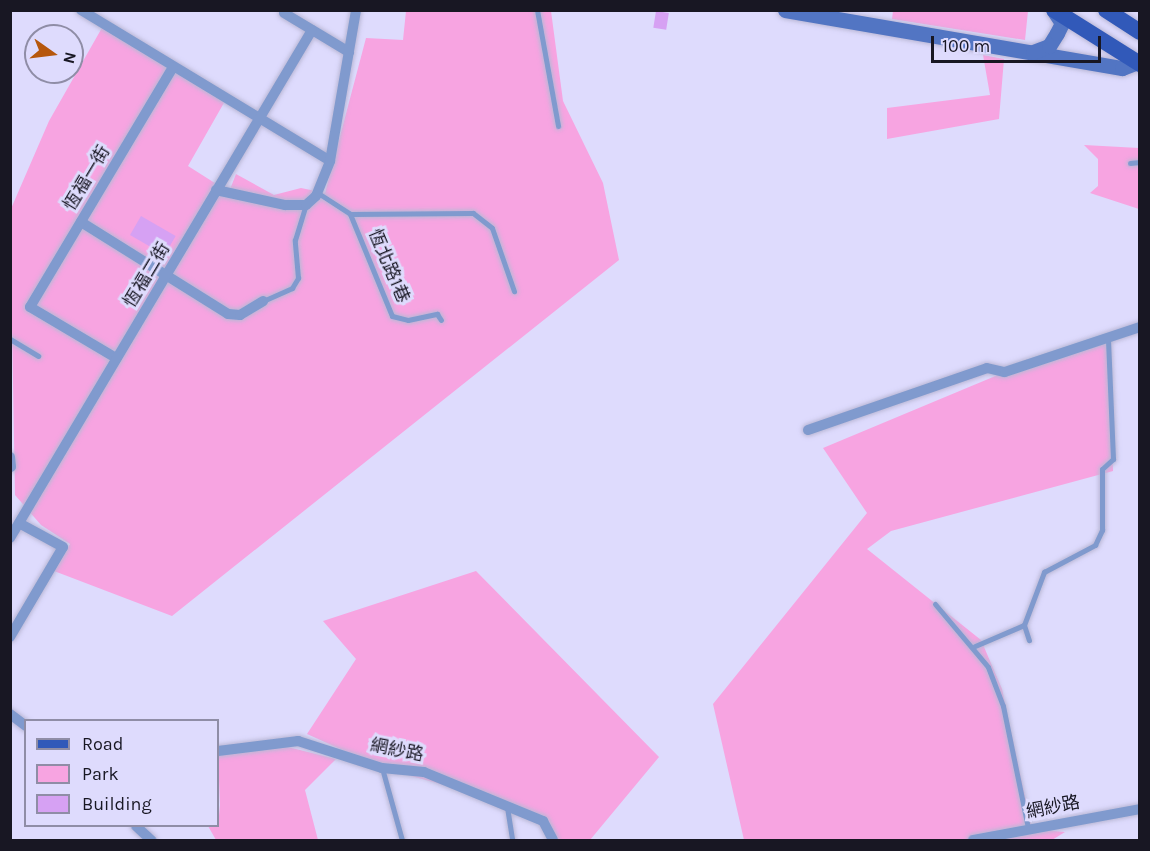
<!DOCTYPE html>
<html>
<head>
<meta charset="utf-8">
<style>
	body { margin:0 }
	#map { position:relative; width:1150px; height:851px; overflow:hidden; background:#dedbfd; font-family:Karla,"Noto Sans TC",sans-serif }
	div>[style] { position:absolute }
	.green>* { inset:0; background:#f7a4e1 }
	.building>* { inset:0; background:#d6a1f3; transform-origin:0 0 }
	.roads { filter:drop-shadow(0 0 2px #bab8d6) drop-shadow(0 0 2px #bab8d6) }
	.service>* { height:5px; margin:-2.5px; padding:0 2.5px; transform-origin:2.5px; border-radius:2.5px; background:#809ace }
	.minor>* { height:10px; margin:-5px; padding:0 5px; transform-origin:5px; border-radius:5px; background:#809ace }
	.secondary>* { height:15px; margin:-7.5px; padding:0 7.5px; transform-origin:7.5px; border-radius:7.5px; background:#5275c3 }
	.primary>* { height:16px; margin:-8px; padding:0 8px; transform-origin:8px; border-radius:8px; background:#3159b9 }
	span { translate:-50% -50%; white-space:nowrap; text-align:center; line-height:1.15; -webkit-text-stroke:6px #dedbfd; paint-order:stroke }
	.street-label { font-size:18px; color:#181723 }
	.frame { position:absolute; inset:0; border:12px solid #181723; pointer-events:none }
	.legend { position:absolute; left:24px; top:719px; width:195px; height:108px; box-sizing:border-box; background:#dedbfd; border:2px solid #8f8da6; margin:0; padding:8px 10px; list-style:none; font-size:18px; color:#181723 }
	.legend li { display:flex; align-items:center; gap:12px; height:30px }
	.legend b { width:30px; border:2px solid #8f8da6 }
	.north { position:absolute; left:24px; top:24px; width:60px; height:60px; box-sizing:border-box; background:#dedbfd; border:2px solid #8f8da6; border-radius:50%; rotate:104deg; font-size:16px; font-weight:700; line-height:24px; text-align:center; color:#181723 }
	.north::after { content:''; display:block; margin:auto; width:21px; height:27px; background:#b6570d; clip-path:polygon(50% 0,100% 100%,50% 72%,0 100%) }
	.scale { position:absolute; left:931px; top:36px; width:170px; height:27px; box-sizing:border-box; border:3px solid #181723; border-top:0; padding-left:8px; font-size:18px; line-height:21px; white-space:nowrap; color:#181723; -webkit-text-stroke:4px #dedbfd; paint-order:stroke }
</style>
</head>
<body>
<div id="map">
	<div class="green">
		<i style="clip-path:polygon(406px 11px,551px 11px,563px 101px,603px 183px,619px 260px,172px 616px,54px 571px,70px 544px,41px 525px,15px 495px,10px 211px,49px 121px,103px 26px,225px 101px,188px 166px,229px 192px,236px 174px,274px 195px,301px 188px,325px 193px,366px 38px,403px 40px)"></i>
		<i style="clip-path:polygon(893px 11px,1028px 11px,1025px 40px,892px 19px)"></i>
		<i style="clip-path:polygon(983px 55px,1004px 59px,999px 119px,887px 139px,887px 108px,990px 95px)"></i>
		<i style="clip-path:polygon(1084px 145px,1139px 148px,1139px 209px,1090px 193px,1098px 186px,1098px 159px)"></i>
		<i style="clip-path:polygon(1108px 338px,1113px 471px,891px 531px,867px 549px,981px 640px,1002px 689px,1032px 829px,1065px 832px,1052px 840px,744px 840px,713px 704px,867px 513px,823px 448px,1005px 372px)"></i>
		<i style="clip-path:polygon(476px 571px,659px 757px,590px 840px,551px 840px,543px 821px,506px 802px,382px 768px,307px 734px,356px 659px,323px 621px)"></i>
		<i style="clip-path:polygon(276px 744px,336px 759px,305px 790px,318px 840px,216px 840px,208px 826px,218px 826px,220px 805px,218px 754px)"></i>
	</div>
	<div class="building">
		<i style="left:656px;top:11px;width:13px;height:17px;rotate:9deg"></i>
		<i style="left:141px;top:216px;width:40px;height:22px;rotate:30deg"></i>
	</div>
	<div class="roads">
		<div class="service">
			<i style="left:537px;top:10px;width:118px;rotate:79.7deg"></i>
			<i style="left:1130px;top:163px;width:10px;rotate:-6deg"></i>
			<i style="left:318px;top:193px;width:38px;rotate:33deg"></i>
			<i style="left:350px;top:214px;width:110px;rotate:67.6deg"></i>
			<i style="left:392px;top:316px;width:16px;rotate:14deg"></i>
			<i style="left:408px;top:320px;width:30px;rotate:-12deg"></i>
			<i style="left:437px;top:314px;width:7px;rotate:56deg"></i>
			<i style="left:350px;top:214px;width:123px;rotate:-0.5deg"></i>
			<i style="left:473px;top:213px;width:24px;rotate:38deg"></i>
			<i style="left:492px;top:228px;width:67px;rotate:70.8deg"></i>
			<i style="left:263px;top:301px;width:32px;rotate:-24deg"></i>
			<i style="left:292px;top:288px;width:12px;rotate:-59deg"></i>
			<i style="left:298px;top:278px;width:38px;rotate:-95deg"></i>
			<i style="left:295px;top:240px;width:37px;rotate:-73deg"></i>
			<i style="left:10px;top:339px;width:33px;rotate:31deg"></i>
			<i style="left:935px;top:604px;width:82px;rotate:49.9deg"></i>
			<i style="left:988px;top:667px;width:42px;rotate:69deg"></i>
			<i style="left:1003px;top:706px;width:125px;rotate:78.4deg"></i>
			<i style="left:1024px;top:625px;width:57px;rotate:-69.3deg"></i>
			<i style="left:1044px;top:572px;width:58px;rotate:-27.9deg"></i>
			<i style="left:1095px;top:545px;width:17px;rotate:-65deg"></i>
			<i style="left:1102px;top:530px;width:61px;rotate:-90deg"></i>
			<i style="left:1102px;top:469px;width:15px;rotate:-42deg"></i>
			<i style="left:1113px;top:459px;width:121px;rotate:-92.4deg"></i>
			<i style="left:975px;top:646px;width:53px;rotate:-23.2deg"></i>
			<i style="left:1024px;top:625px;width:16px;rotate:72deg"></i>
			<i style="left:382px;top:768px;width:75px;rotate:74.5deg"></i>
			<i style="left:507px;top:807px;width:33px;rotate:81deg"></i>
		</div>
		<div class="minor">
			<i style="left:81px;top:10px;width:291px;rotate:31.2deg"></i>
			<i style="left:284px;top:13px;width:76px;rotate:31deg"></i>
			<i style="left:216px;top:190px;width:71px;rotate:12.3deg"></i>
			<i style="left:285px;top:205px;width:21px"></i>
			<i style="left:306px;top:205px;width:13px;rotate:-42deg"></i>
			<i style="left:316px;top:196px;width:38px;rotate:-68deg"></i>
			<i style="left:330px;top:161px;width:153px;rotate:-80.2deg"></i>
			<i style="left:81px;top:222px;width:173px;rotate:32deg"></i>
			<i style="left:228px;top:314px;width:12px;rotate:5deg"></i>
			<i style="left:240px;top:315px;width:27px;rotate:-31deg"></i>
			<i style="left:116px;top:358px;width:100px;rotate:-149.3deg"></i>
			<i style="left:30px;top:307px;width:279px;rotate:-59.2deg"></i>
			<i style="left:808px;top:430px;width:189px;rotate:-19.1deg"></i>
			<i style="left:987px;top:368px;width:18px;rotate:13deg"></i>
			<i style="left:1005px;top:372px;width:142px;rotate:-18.4deg"></i>
			<i style="left:10px;top:457px;width:10px;rotate:84deg"></i>
			<i style="left:10px;top:538px;width:591px;rotate:-59.27deg"></i>
			<i style="left:10px;top:637px;width:104px;rotate:-59.5deg"></i>
			<i style="left:63px;top:547px;width:50px;rotate:-151.4deg"></i>
			<i style="left:10px;top:714px;width:20px;rotate:37deg"></i>
			<i style="left:218px;top:751px;width:81px;rotate:-7.1deg"></i>
			<i style="left:298px;top:741px;width:88px;rotate:17.8deg"></i>
			<i style="left:382px;top:768px;width:42px;rotate:5.4deg"></i>
			<i style="left:424px;top:772px;width:129px;rotate:22.4deg"></i>
			<i style="left:543px;top:821px;width:21px;rotate:62deg"></i>
			<i style="left:136px;top:826px;width:21px;rotate:43deg"></i>
			<i style="left:973px;top:840px;width:170px;rotate:-10.5deg"></i>
		</div>
		<div class="secondary">
			<i style="left:785px;top:10px;width:342px;rotate:9.8deg"></i>
			<i style="left:1122px;top:68px;width:19px;rotate:-21deg"></i>
			<i style="left:1033px;top:52px;width:17px;rotate:-21deg"></i>
			<i style="left:1049px;top:46px;width:15px;rotate:-58deg"></i>
			<i style="left:1057px;top:33px;width:11px;rotate:-63deg"></i>
			<i style="left:1062px;top:23px;width:14px;rotate:-124deg"></i>
		</div>
		<div class="primary">
			<i style="left:1054px;top:10px;width:102px;rotate:32.1deg"></i>
			<i style="left:1106px;top:10px;width:40px;rotate:32.9deg"></i>
		</div>
	</div>
	<div class="street-label">
		<span style="left:87px;top:178px;rotate:-59deg">恆福一街</span>
		<span style="left:389px;top:266px;rotate:67deg">恆北路1巷</span>
		<span style="left:147px;top:275px;rotate:-59deg">恆福二街</span>
		<span style="left:397px;top:750px;rotate:11deg">網紗路</span>
		<span style="left:1053px;top:807px;rotate:-11deg">網紗路</span>
	</div>
	<div class="frame"></div>
	<ul class="legend">
	<li><b style="height:8px;background:#3159b9"></b>Road</li>
	<li><b style="height:16px;background:#f7a4e1"></b>Park</li>
	<li><b style="height:16px;background:#d6a1f3"></b>Building</li>
	</ul>
	<div class="north">N</div>
	<div class="scale">100 m</div>
</div>
</body>
</html>
